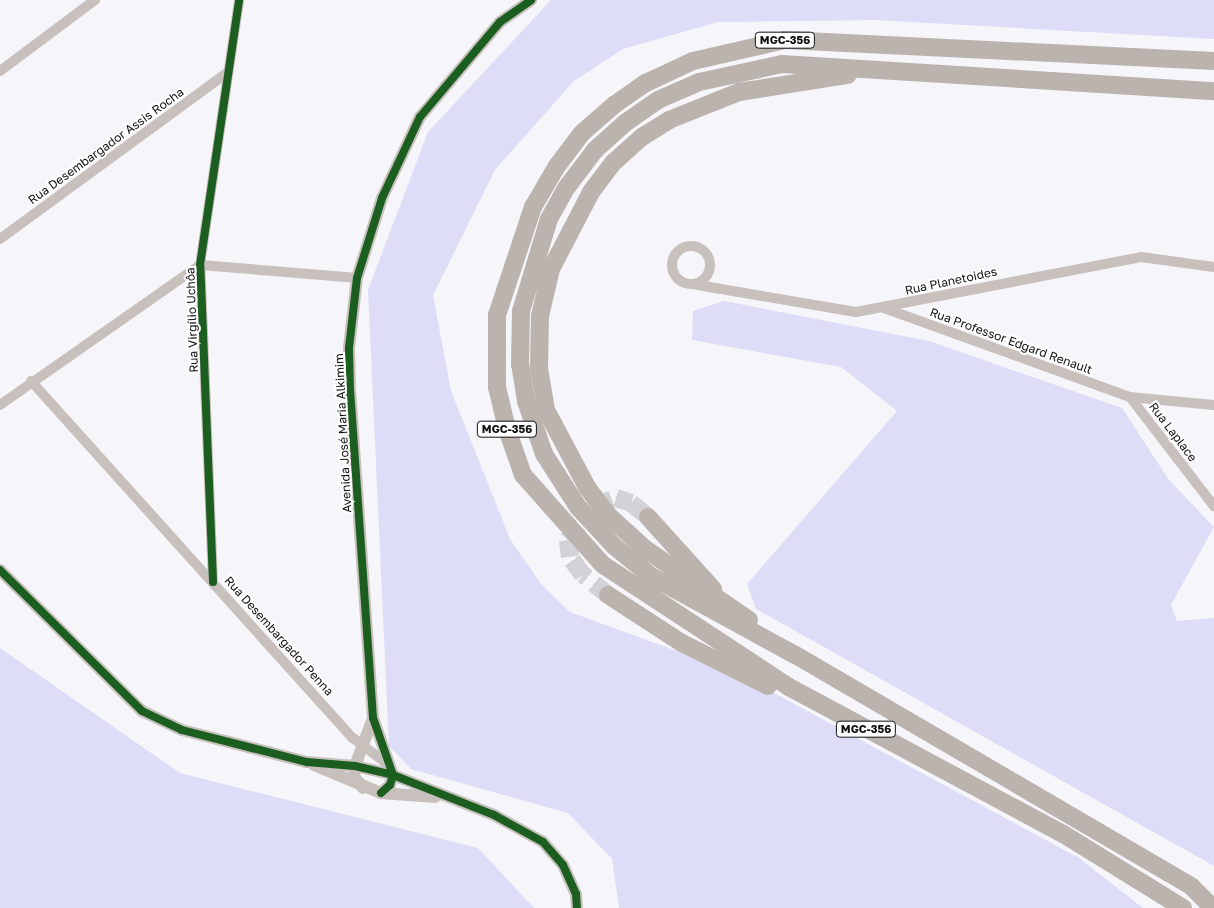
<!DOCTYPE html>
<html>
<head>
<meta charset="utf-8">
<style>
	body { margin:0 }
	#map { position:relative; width:1214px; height:908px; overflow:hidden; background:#f5f5fa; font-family:"Golos Text",sans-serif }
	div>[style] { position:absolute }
	.green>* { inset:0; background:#ddddf7 }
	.motorway-tunnel>* { height:18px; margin-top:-9px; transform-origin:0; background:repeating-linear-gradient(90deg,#d3d3d7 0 18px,transparent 0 27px) }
	.minor>* { height:10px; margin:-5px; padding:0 5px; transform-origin:5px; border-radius:5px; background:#c7c0bc }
	.minor>.ring { margin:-5px; padding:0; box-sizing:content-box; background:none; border:10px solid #c7c0bc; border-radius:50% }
	.tertiary>* { height:12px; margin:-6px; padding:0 6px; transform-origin:6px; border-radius:6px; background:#c7c0bc }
	.motorway>* { height:18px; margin:-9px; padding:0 9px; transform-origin:9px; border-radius:9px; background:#bbb3ae }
	.cycleway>* { height:8px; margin:-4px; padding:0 4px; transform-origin:4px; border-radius:4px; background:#1b5e20 }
	span { translate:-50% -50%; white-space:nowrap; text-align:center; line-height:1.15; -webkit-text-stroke:4px #fff; paint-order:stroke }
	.shield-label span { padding:1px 4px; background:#fff; border:1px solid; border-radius:4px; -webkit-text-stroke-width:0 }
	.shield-label { font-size:11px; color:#101012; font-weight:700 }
	.street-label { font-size:12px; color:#101012 }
</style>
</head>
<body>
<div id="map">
	<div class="green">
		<i style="clip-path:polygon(551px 0,1214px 0,1214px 39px,875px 20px,718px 22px,623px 49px,574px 81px,495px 170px,433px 295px,451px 391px,510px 539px,541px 584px,570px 612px,737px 673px,1079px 858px,1143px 908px,619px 908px,612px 859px,568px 813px,411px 769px,389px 746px,368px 290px,428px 132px)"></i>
		<i style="clip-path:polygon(724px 301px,929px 341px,1122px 408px,1169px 480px,1214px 527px,1171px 605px,1177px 621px,1214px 618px,1214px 866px,756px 609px,747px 584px,897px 411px,841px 367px,692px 340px,693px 311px)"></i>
		<i style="clip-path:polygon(0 648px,180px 773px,478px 848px,534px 908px,0 908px)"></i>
	</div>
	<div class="motorway-tunnel">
		<i style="left:608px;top:595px;width:32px;rotate:-141deg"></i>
		<i style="left:583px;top:575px;width:22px;rotate:-126deg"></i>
		<i style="left:570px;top:557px;width:17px;rotate:-97deg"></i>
		<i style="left:568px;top:540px;width:43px;rotate:-51.5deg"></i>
		<i style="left:595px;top:506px;width:22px;rotate:-21deg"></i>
		<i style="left:616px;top:498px;width:16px;rotate:18deg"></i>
		<i style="left:631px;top:503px;width:22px;rotate:39deg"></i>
	</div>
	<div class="minor">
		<i style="left:0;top:71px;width:119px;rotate:-36.8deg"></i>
		<i style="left:0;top:239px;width:283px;rotate:-36.2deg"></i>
		<i class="ring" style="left:672px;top:246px;width:28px;height:28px"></i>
		<i style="left:692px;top:284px;width:166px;rotate:9.7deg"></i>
		<i style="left:856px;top:312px;width:290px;rotate:-10.9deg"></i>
		<i style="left:1141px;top:257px;width:74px;rotate:7.8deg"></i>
		<i style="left:884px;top:308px;width:262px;rotate:19.9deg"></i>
		<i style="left:1130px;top:397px;width:84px;rotate:5.4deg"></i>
		<i style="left:31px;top:381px;width:481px;rotate:48deg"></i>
		<i style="left:353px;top:738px;width:46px;rotate:37.1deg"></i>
		<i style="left:1130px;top:397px;width:138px;rotate:52.4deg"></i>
		<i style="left:0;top:405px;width:244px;rotate:-35deg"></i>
		<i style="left:200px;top:265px;width:158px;rotate:4.7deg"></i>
		<i style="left:213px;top:582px;width:317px;rotate:-92.3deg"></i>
		<i style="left:200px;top:265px;width:268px;rotate:-81.6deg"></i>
	</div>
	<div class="tertiary">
		<i style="left:0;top:570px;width:200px;rotate:44.8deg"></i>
		<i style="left:142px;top:711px;width:44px;rotate:25.4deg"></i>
		<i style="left:182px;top:730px;width:129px;rotate:14.4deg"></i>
		<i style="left:307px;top:762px;width:48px;rotate:4.8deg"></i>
		<i style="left:355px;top:766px;width:39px;rotate:13deg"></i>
		<i style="left:393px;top:775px;width:109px;rotate:21.6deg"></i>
		<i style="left:494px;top:815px;width:56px;rotate:28.9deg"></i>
		<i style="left:543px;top:842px;width:30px;rotate:49deg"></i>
		<i style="left:563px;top:865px;width:32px;rotate:66deg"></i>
		<i style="left:576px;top:894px;width:14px;rotate:86deg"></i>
		<i style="left:314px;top:765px;width:73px;rotate:22.7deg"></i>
		<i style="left:381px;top:793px;width:54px;rotate:4.2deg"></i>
		<i style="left:363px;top:788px;width:14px;rotate:-129deg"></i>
		<i style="left:354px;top:777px;width:11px;rotate:-85deg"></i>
		<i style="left:355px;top:766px;width:51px;rotate:-69.4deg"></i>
		<i style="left:381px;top:793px;width:12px;rotate:-42deg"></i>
		<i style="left:390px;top:785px;width:10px;rotate:-73deg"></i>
		<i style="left:393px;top:775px;width:60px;rotate:-109.3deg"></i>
		<i style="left:373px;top:718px;width:329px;rotate:-94deg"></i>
		<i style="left:350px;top:390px;width:42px;rotate:-91.4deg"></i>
		<i style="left:349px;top:348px;width:70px;rotate:-83.5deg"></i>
		<i style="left:357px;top:278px;width:84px;rotate:-72.6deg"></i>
		<i style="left:382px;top:198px;width:89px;rotate:-64.9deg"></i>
		<i style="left:420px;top:117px;width:124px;rotate:-49.9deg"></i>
		<i style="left:500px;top:22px;width:38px;rotate:-35deg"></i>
	</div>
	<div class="motorway">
		<i style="left:648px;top:517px;width:97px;rotate:47.9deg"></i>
		<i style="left:608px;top:595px;width:88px;rotate:33deg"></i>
		<i style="left:682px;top:643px;width:96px;rotate:26.6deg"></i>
		<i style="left:749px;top:620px;width:127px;rotate:-145.6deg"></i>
		<i style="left:644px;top:548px;width:49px;rotate:-137.5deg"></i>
		<i style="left:608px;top:515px;width:35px;rotate:-127deg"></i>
		<i style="left:587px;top:487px;width:87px;rotate:-118deg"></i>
		<i style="left:546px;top:410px;width:43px;rotate:-99.5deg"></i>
		<i style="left:539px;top:368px;width:52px;rotate:-88.9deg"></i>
		<i style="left:540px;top:316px;width:48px;rotate:-76.8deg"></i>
		<i style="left:551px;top:269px;width:87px;rotate:-62.5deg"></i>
		<i style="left:591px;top:192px;width:38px;rotate:-53deg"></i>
		<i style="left:614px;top:162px;width:38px;rotate:-42deg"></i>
		<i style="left:642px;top:137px;width:32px;rotate:-32deg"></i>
		<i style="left:669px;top:120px;width:75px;rotate:-21.8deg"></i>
		<i style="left:739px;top:92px;width:110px;rotate:-8.9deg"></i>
		<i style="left:1183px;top:908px;width:141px;rotate:-148.3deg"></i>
		<i style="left:1063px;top:834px;width:311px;rotate:-151.8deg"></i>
		<i style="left:789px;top:687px;width:222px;rotate:-146.7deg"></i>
		<i style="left:603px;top:565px;width:120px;rotate:-131.6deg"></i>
		<i style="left:523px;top:475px;width:49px;rotate:-109.2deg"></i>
		<i style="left:507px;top:429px;width:43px;rotate:-103.4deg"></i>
		<i style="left:497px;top:387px;width:72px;rotate:-90deg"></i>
		<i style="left:497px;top:315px;width:114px;rotate:-71.6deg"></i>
		<i style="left:533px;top:207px;width:48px;rotate:-59.7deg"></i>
		<i style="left:557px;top:166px;width:41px;rotate:-52.9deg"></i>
		<i style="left:582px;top:133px;width:43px;rotate:-41.2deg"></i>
		<i style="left:614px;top:105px;width:39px;rotate:-35deg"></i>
		<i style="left:646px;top:83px;width:52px;rotate:-25.1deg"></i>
		<i style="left:693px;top:61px;width:94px;rotate:-12.9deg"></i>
		<i style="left:785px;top:40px;width:430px;rotate:2.8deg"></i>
		<i style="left:1213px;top:908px;width:31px;rotate:-135deg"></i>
		<i style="left:1191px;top:886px;width:458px;rotate:-149.7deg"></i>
		<i style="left:795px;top:655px;width:164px;rotate:-151.3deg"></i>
		<i style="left:651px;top:576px;width:48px;rotate:-141deg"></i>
		<i style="left:614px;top:546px;width:53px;rotate:-132.7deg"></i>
		<i style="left:578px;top:507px;width:63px;rotate:-122.7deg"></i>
		<i style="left:544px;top:454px;width:56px;rotate:-108.8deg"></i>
		<i style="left:526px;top:401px;width:36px;rotate:-99deg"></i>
		<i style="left:520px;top:365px;width:54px;rotate:-88.9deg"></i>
		<i style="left:521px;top:311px;width:96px;rotate:-73.1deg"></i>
		<i style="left:549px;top:219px;width:37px;rotate:-61deg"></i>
		<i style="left:567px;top:187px;width:46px;rotate:-52.9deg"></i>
		<i style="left:595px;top:150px;width:40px;rotate:-42deg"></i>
		<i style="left:625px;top:123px;width:40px;rotate:-34.9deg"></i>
		<i style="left:658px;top:100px;width:45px;rotate:-23.7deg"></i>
		<i style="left:699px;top:82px;width:85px;rotate:-12.2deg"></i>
		<i style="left:782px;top:64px;width:433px;rotate:3.6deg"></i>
	</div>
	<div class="cycleway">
		<i style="left:0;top:570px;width:200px;rotate:44.8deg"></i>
		<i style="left:142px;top:711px;width:44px;rotate:25.4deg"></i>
		<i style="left:182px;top:730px;width:129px;rotate:14.4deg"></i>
		<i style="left:307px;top:762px;width:48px;rotate:4.8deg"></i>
		<i style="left:355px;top:766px;width:39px;rotate:13deg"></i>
		<i style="left:393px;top:775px;width:109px;rotate:21.6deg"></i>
		<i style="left:494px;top:815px;width:56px;rotate:28.9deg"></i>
		<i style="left:543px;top:842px;width:30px;rotate:49deg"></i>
		<i style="left:563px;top:865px;width:32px;rotate:66deg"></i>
		<i style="left:576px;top:894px;width:14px;rotate:86deg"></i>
		<i style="left:213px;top:582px;width:317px;rotate:-92.3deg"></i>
		<i style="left:200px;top:265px;width:268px;rotate:-81.6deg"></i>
		<i style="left:381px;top:793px;width:12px;rotate:-42deg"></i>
		<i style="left:390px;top:785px;width:10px;rotate:-73deg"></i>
		<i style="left:393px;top:775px;width:60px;rotate:-109.3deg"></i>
		<i style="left:373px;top:718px;width:329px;rotate:-94deg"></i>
		<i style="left:350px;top:390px;width:42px;rotate:-91.4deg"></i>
		<i style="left:349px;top:348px;width:70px;rotate:-83.5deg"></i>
		<i style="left:357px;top:278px;width:84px;rotate:-72.6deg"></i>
		<i style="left:382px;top:198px;width:89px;rotate:-64.9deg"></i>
		<i style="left:420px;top:117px;width:124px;rotate:-49.9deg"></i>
		<i style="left:500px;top:22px;width:38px;rotate:-35deg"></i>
	</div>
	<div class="shield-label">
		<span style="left:785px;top:40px">MGC-356</span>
		<span style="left:507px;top:429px">MGC-356</span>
		<span style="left:866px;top:729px">MGC-356</span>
	</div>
	<div class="street-label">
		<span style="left:106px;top:146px;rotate:-36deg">Rua Desembargador Assis Rocha</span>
		<span style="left:951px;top:281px;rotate:-12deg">Rua Planetoides</span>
		<span style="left:192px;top:320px;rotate:-92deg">Rua Virgílio Uchôa</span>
		<span style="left:1011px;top:341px;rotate:20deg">Rua Professor Edgard Renault</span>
		<span style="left:1173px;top:432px;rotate:53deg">Rua Laplace</span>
		<span style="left:343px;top:433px;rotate:-93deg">Avenida José Maria Alkimim</span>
		<span style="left:279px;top:636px;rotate:48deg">Rua Desembargador Penna</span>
	</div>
</div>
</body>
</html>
